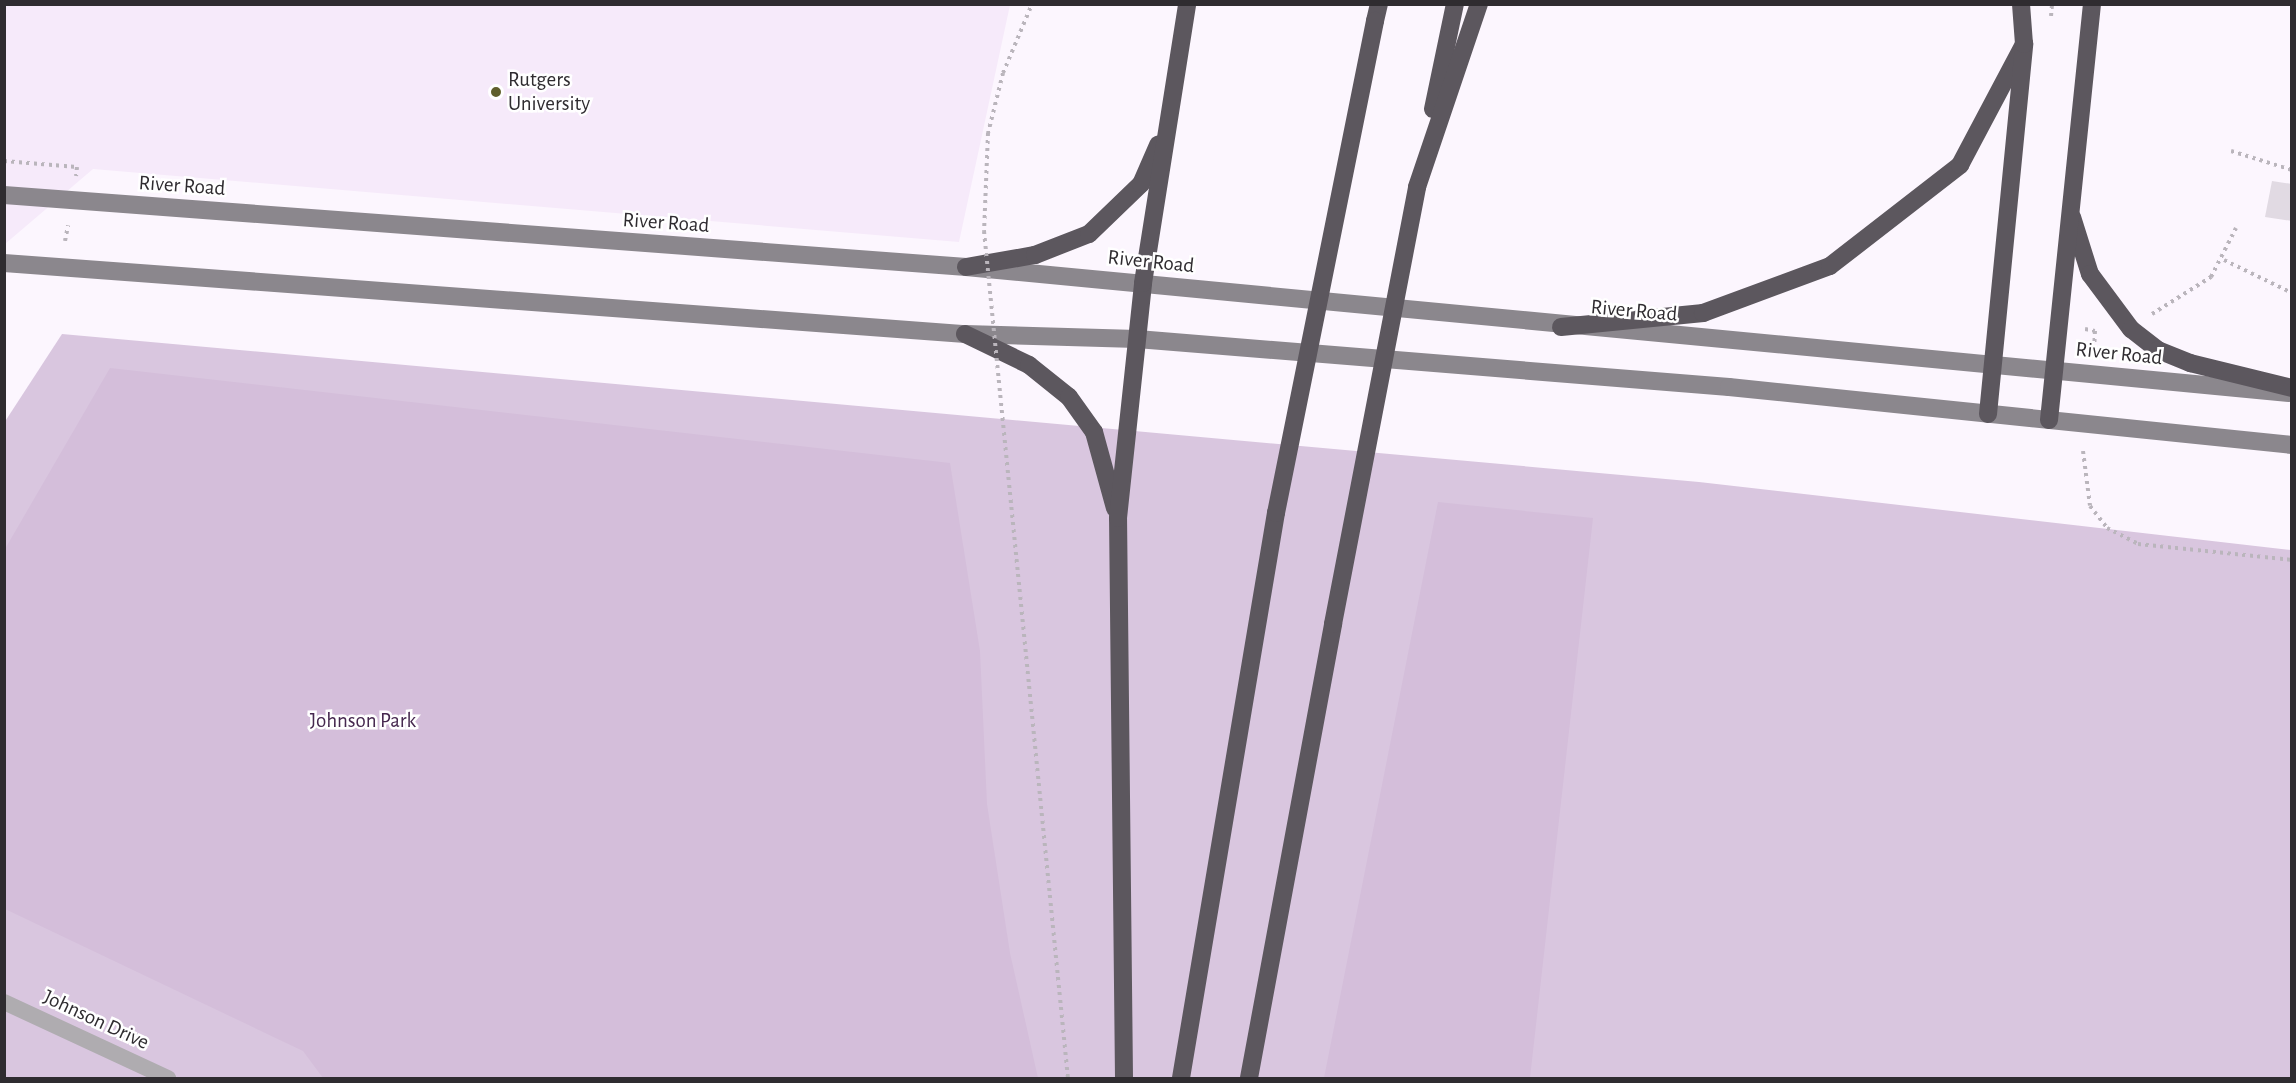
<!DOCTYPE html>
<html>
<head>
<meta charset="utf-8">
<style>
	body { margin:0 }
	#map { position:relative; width:2296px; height:1083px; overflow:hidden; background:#fcf6fe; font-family:"Alegreya Sans",sans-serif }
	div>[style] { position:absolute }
	.built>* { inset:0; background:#f6eafa }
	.green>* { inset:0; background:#d9c6df }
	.forest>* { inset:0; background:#d4beda }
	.building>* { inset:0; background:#e1dae3 }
	.path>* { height:4px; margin-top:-2px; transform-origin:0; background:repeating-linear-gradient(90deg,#bab5bc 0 3px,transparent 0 7.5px) }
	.lane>* { height:16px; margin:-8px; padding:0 8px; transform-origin:8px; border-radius:8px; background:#afacb0 }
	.secondary>* { height:18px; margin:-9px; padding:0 9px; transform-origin:9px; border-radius:9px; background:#8b878d }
	.highway>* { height:18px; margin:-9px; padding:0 9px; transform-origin:9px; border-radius:9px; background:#5c575e }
	.path-bridge>* { height:4px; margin-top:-2px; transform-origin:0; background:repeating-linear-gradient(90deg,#bab5bc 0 3px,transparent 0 7.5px) }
	.highway-bridge>* { height:18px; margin:-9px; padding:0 9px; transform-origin:9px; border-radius:9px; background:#5c575e }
	.dots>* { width:16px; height:16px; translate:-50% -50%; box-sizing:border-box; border:3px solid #fff; border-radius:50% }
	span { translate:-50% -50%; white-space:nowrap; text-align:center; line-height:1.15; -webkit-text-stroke:5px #fff; paint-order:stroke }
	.poi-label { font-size:21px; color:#2f2c30 }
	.left { translate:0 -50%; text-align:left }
	.street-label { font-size:21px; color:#2f2c30 }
	.park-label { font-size:21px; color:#46284f }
	.frame { position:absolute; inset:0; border:6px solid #2f2c30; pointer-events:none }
</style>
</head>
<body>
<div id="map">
	<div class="built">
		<i style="clip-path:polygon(5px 5px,1010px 5px,959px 242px,93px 169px,5px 244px)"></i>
	</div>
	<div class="green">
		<i style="clip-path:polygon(62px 334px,1699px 482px,2291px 550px,2291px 1078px,5px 1078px,4px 423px)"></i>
	</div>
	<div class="forest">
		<i style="clip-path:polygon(110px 368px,950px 463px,980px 651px,987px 804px,1010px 953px,1038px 1078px,323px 1078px,303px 1051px,5px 909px,5px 549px)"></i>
		<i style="clip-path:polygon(1438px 502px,1593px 518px,1530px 1078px,1324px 1078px)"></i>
	</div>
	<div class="building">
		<i style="clip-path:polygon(2272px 181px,2292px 184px,2292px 221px,2265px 217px)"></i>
	</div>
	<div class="path">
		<i style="left:2051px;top:16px;width:12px;rotate:-85deg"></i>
		<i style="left:1003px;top:73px;width:75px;rotate:-67.2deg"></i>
		<i style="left:2231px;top:151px;width:64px;rotate:17.3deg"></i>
		<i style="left:4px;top:161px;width:73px;rotate:4.7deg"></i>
		<i style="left:77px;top:167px;width:9px;rotate:96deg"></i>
		<i style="left:65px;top:241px;width:16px;rotate:-79deg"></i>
		<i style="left:2224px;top:260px;width:76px;rotate:25.9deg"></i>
		<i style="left:2152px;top:314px;width:70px;rotate:-32.1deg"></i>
		<i style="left:2211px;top:277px;width:55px;rotate:-63deg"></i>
		<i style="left:2085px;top:329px;width:10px;rotate:11deg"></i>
		<i style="left:2095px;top:331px;width:17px;rotate:93deg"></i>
		<i style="left:2083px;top:451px;width:55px;rotate:82.7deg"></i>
		<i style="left:2090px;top:506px;width:28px;rotate:52deg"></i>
		<i style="left:2107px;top:528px;width:35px;rotate:27deg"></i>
		<i style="left:2138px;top:544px;width:155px;rotate:5.9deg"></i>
	</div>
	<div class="lane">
		<i style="left:4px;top:1002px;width:181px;rotate:24.9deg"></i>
	</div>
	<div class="secondary">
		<i style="left:4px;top:195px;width:965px;rotate:4.28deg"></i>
		<i style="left:966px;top:267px;width:1329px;rotate:5.44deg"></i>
		<i style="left:4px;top:263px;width:964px;rotate:4.23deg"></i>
		<i style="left:965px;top:334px;width:172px;rotate:1.7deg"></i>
		<i style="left:1137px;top:339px;width:594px;rotate:4.64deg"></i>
		<i style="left:1729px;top:387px;width:566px;rotate:5.88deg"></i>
	</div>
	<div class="highway">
		<i style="left:1375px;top:21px;width:17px;rotate:-77deg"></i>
		<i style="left:1433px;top:109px;width:107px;rotate:-78.2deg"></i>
		<i style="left:1417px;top:187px;width:193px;rotate:-71.3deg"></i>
		<i style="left:2072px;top:217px;width:60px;rotate:72.5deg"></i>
		<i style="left:2090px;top:274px;width:69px;rotate:53.3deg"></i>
		<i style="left:2131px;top:329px;width:34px;rotate:38deg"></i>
		<i style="left:2158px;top:350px;width:35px;rotate:22deg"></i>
		<i style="left:2190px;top:363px;width:105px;rotate:13.8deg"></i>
		<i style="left:966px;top:267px;width:70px;rotate:-9.9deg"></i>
		<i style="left:1035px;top:255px;width:58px;rotate:-21.3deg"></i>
		<i style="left:1089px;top:234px;width:72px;rotate:-43.9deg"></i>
		<i style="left:1141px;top:184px;width:43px;rotate:-66.4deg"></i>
		<i style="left:1561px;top:327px;width:143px;rotate:-5.6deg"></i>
		<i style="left:1703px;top:313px;width:135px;rotate:-20.3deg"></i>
		<i style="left:1830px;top:266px;width:165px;rotate:-37.8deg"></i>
		<i style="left:1960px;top:165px;width:137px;rotate:-62.1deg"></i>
		<i style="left:965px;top:334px;width:71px;rotate:25.8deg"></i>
		<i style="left:1029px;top:365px;width:51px;rotate:38.7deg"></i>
		<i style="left:1069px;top:397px;width:43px;rotate:54.5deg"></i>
		<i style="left:1094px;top:432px;width:79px;rotate:74.6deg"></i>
		<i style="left:1988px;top:414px;width:372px;rotate:-84.4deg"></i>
		<i style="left:2024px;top:44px;width:40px;rotate:-94.3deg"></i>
		<i style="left:2049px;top:420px;width:418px;rotate:-84.1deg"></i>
		<i style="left:1124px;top:1078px;width:560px;rotate:-90.61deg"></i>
		<i style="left:1118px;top:518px;width:236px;rotate:-83.9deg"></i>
		<i style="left:1143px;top:283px;width:282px;rotate:-81deg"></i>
		<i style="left:1181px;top:1078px;width:573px;rotate:-80.46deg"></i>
		<i style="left:1249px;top:1078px;width:462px;rotate:-79.5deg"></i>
	</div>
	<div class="path-bridge">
		<i style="left:1003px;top:73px;width:62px;rotate:104deg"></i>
		<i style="left:988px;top:133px;width:98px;rotate:92.3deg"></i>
		<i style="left:984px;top:231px;width:851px;rotate:84.34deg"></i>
	</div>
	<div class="highway-bridge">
		<i style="left:1276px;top:513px;width:502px;rotate:-78.62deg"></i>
		<i style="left:1333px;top:624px;width:445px;rotate:-79.1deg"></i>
	</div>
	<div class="dots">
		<i style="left:496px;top:92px;background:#5f5e2b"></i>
	</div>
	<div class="poi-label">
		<span class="left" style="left:508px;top:92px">Rutgers<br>University</span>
	</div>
	<div class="street-label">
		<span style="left:182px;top:186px;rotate:4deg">River Road</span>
		<span style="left:666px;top:223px;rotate:4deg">River Road</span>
		<span style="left:1151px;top:262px;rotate:6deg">River Road</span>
		<span style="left:1634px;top:311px;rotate:5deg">River Road</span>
		<span style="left:2119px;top:354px;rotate:6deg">River Road</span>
		<span style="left:96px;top:1020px;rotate:25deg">Johnson Drive</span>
	</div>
	<div class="park-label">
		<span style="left:363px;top:721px">Johnson Park</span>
	</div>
	<div class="frame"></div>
</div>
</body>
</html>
